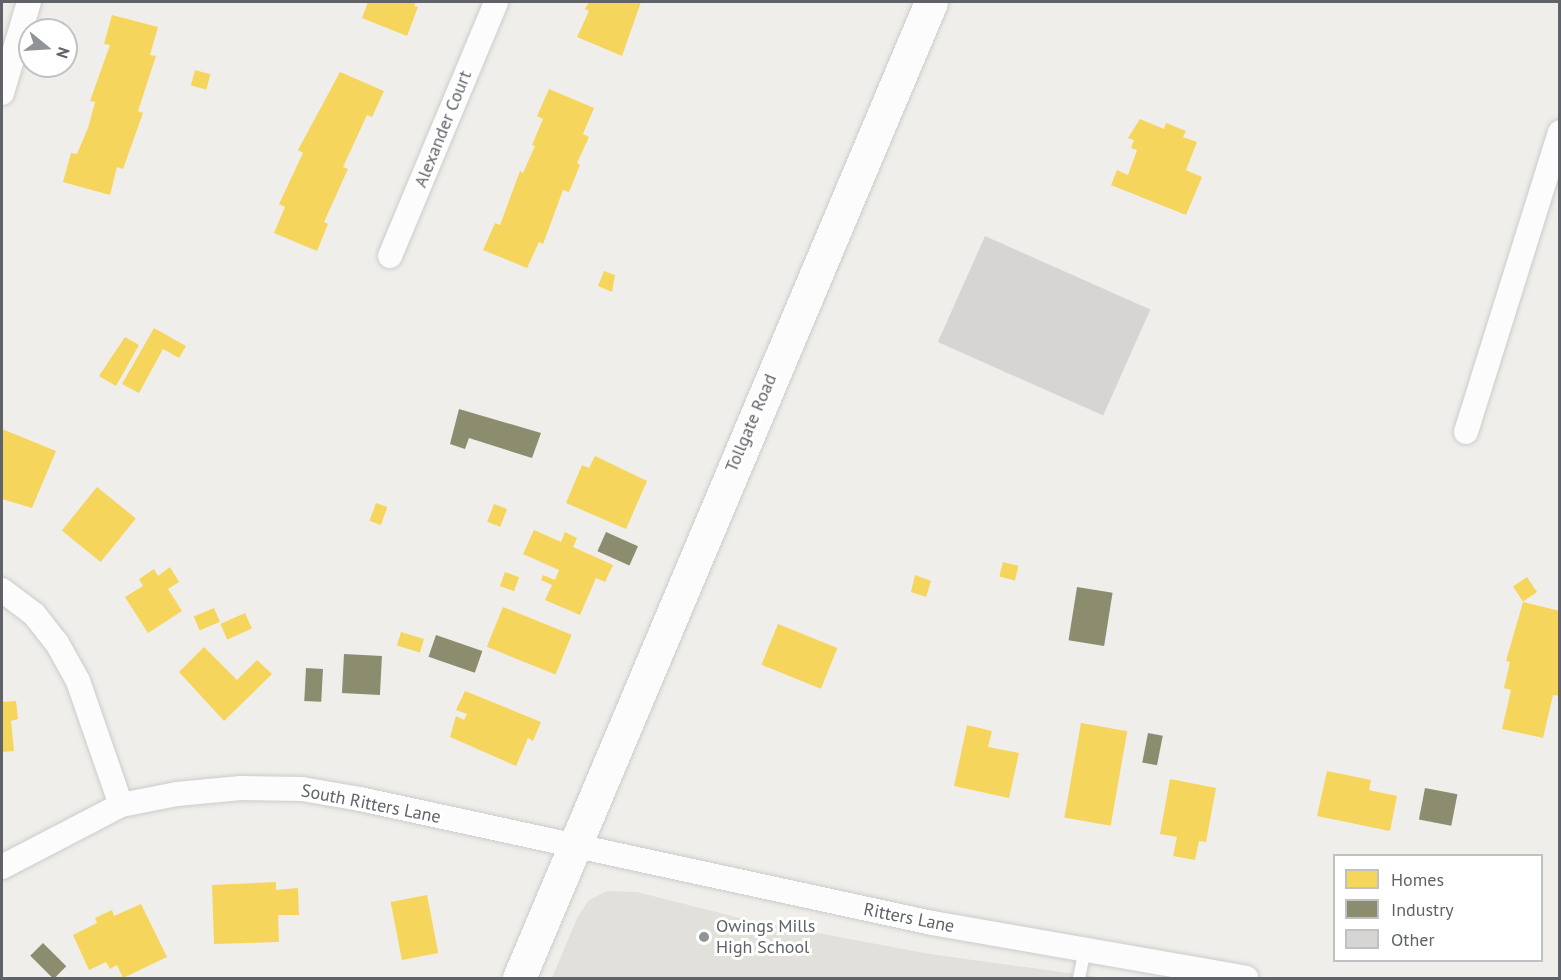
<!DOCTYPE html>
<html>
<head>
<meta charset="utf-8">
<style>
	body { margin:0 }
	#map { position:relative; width:1561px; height:980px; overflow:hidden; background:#efeeea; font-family:"PT Sans",sans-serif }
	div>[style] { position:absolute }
	.education>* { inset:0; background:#e2e0da }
	.homes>* { inset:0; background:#f6d55c; transform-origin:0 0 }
	.industry>* { inset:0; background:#8c8c6e; transform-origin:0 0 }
	.building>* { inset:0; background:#d6d5d3; transform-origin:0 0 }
	.roads { filter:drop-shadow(0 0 2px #cbcccc) drop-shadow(0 0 2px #cbcccc) }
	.lane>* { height:12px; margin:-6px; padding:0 6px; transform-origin:6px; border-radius:6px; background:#fdfcfc }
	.street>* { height:24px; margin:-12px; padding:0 12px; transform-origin:12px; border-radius:12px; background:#fdfcfc }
	.secondary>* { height:33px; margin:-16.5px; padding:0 16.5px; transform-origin:16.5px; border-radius:16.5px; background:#fdfcfc }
	.dots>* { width:16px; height:16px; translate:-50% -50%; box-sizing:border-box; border:3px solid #fff; border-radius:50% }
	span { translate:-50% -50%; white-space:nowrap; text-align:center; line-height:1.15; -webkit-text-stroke:6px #fff; paint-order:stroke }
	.street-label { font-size:18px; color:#5f6368 }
	.poi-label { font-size:18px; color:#5f6368 }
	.left { translate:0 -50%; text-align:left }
	.frame { position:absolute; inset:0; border:3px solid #5f6368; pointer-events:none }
	.legend { position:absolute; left:1333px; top:854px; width:210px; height:108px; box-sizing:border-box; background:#fff; border:2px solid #bfc1c3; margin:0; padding:8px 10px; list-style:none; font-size:18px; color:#5f6368 }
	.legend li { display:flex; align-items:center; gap:12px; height:30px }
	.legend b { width:30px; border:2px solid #bfc1c3 }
	.north { position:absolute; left:18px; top:18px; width:60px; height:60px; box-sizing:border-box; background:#fff; border:2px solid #bfc1c3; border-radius:50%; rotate:108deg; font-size:16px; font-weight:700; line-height:24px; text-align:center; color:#5f6368 }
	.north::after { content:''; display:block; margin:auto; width:21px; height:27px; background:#919496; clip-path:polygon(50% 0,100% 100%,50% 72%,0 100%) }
</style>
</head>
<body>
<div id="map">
	<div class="education">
		<i style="clip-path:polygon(607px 891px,637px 892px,748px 920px,930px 954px,1104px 978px,552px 978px,578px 916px,589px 900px)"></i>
	</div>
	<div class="homes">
		<i style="clip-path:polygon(368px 2px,416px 2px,414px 6px,418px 7px,407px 36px,362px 18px)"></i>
		<i style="clip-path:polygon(589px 2px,641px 2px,622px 56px,577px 37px,589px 11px,585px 9px)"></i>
		<i style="clip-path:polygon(112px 15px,158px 27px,150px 55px,156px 56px,138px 111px,143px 113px,123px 169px,117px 167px,110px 195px,63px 182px,71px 153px,77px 154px,88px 128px,95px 102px,90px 101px,110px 45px,104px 44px)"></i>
		<i style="left:195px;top:70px;width:16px;height:16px;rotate:15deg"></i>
		<i style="clip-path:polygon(340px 72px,384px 91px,372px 117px,367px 115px,343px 167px,348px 169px,324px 222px,328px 224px,317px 251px,274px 233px,285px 207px,279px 204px,303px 153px,298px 150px)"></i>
		<i style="clip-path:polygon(549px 89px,594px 108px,583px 134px,589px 137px,577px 163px,580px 165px,569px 192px,563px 190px,543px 244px,539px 242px,527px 268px,483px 250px,495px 223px,500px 225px,520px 171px,523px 173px,535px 146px,532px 145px,543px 119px,537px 116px)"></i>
		<i style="clip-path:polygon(1140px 119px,1164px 129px,1166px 123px,1186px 131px,1183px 137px,1197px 142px,1186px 170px,1202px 177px,1186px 215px,1111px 185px,1117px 170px,1128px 175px,1137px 150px,1131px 148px,1134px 140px,1128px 138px)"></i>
		<i style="clip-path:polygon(604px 271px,615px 275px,612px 292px,598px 286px)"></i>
		<i style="clip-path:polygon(154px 328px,186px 346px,179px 358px,163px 349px,139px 393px,122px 384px)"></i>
		<i style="clip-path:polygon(125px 337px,139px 345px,116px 386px,99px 376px)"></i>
		<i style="clip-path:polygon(2px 429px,56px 451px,32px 508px,2px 499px)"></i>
		<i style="clip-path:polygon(595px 456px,647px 481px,626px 529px,566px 503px,582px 465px,589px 468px)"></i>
		<i style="left:97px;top:487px;width:50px;height:56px;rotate:39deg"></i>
		<i style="left:376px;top:503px;width:12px;height:19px;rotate:20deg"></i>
		<i style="left:494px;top:504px;width:14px;height:19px;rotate:21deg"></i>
		<i style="clip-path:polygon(534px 530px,561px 542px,565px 532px,577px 538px,573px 547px,613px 565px,605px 582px,596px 578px,580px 615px,545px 600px,552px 585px,541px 580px,543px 575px,555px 580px,559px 570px,523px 554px)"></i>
		<i style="left:1003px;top:562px;width:16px;height:15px;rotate:14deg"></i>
		<i style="clip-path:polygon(170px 567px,179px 582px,168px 589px,182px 611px,148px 633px,125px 597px,143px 586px,139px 579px,154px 569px,158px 576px)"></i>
		<i style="left:505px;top:572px;width:15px;height:15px;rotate:20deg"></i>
		<i style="clip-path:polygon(915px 575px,931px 581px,926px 597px,911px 592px)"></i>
		<i style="left:1527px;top:577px;width:18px;height:17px;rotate:56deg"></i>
		<i style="clip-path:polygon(1523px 602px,1560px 611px,1560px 696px,1553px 695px,1543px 738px,1502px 729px,1511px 690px,1504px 688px,1510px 662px,1506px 661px)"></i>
		<i style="left:503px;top:607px;width:74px;height:43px;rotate:22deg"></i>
		<i style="left:214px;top:608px;width:15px;height:22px;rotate:67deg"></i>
		<i style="left:245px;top:613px;width:17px;height:27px;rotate:66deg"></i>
		<i style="left:778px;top:624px;width:64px;height:44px;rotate:22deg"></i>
		<i style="left:401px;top:632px;width:24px;height:14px;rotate:17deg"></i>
		<i style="clip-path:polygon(204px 647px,237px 680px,257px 660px,272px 674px,224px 721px,179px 672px)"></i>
		<i style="clip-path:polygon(465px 691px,541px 722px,533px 741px,528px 738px,516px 766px,450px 737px,456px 716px,464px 720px,467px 714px,456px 710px)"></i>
		<i style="clip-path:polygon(16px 701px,18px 719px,11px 721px,14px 751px,2px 752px,2px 702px)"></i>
		<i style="left:1081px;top:723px;width:47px;height:96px;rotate:10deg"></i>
		<i style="clip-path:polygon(967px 725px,992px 731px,988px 747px,1019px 753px,1009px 798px,954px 786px)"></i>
		<i style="clip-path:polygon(1327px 771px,1371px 780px,1369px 790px,1397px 796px,1390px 831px,1317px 816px)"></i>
		<i style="clip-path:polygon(1170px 779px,1216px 788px,1206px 842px,1199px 841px,1195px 860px,1173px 856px,1177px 837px,1160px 834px)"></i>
		<i style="clip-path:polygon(276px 882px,276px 890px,298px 888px,299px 915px,278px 915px,279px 942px,214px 944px,212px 885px)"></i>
		<i style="left:427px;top:895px;width:59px;height:37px;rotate:79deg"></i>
		<i style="clip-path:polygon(141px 904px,167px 957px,123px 978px,117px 965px,110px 969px,106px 962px,89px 970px,73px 935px,97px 923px,95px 918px,112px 910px,114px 916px)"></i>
	</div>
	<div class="industry">
		<i style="clip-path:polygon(459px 409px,541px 433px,532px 458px,469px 438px,465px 449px,450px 444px)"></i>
		<i style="left:606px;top:532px;width:35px;height:21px;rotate:24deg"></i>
		<i style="left:1077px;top:587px;width:36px;height:54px;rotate:9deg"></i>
		<i style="left:436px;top:635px;width:49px;height:23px;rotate:19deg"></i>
		<i style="left:344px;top:654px;width:38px;height:39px;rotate:3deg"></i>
		<i style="left:306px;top:668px;width:17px;height:33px;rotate:3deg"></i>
		<i style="left:1148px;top:733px;width:15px;height:30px;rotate:11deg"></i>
		<i style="left:1425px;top:788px;width:33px;height:32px;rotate:11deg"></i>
		<i style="left:43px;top:943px;width:33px;height:18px;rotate:45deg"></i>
	</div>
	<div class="building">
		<i style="left:985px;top:236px;width:181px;height:116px;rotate:24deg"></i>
	</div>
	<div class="roads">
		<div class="lane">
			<i style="left:1079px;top:978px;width:30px;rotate:-78deg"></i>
		</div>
		<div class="street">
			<i style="left:2px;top:93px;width:95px;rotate:-73.5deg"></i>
			<i style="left:390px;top:256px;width:275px;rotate:-67.3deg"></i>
			<i style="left:1466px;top:432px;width:314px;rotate:-72.6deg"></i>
			<i style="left:2px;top:590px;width:40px;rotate:37deg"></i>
			<i style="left:34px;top:614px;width:37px;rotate:52deg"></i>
			<i style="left:57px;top:643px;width:43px;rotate:61.1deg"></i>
			<i style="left:78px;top:681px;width:131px;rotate:70.9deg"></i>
			<i style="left:2px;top:867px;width:134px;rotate:-27.5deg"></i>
			<i style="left:121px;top:805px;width:57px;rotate:-11.1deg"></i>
			<i style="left:177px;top:794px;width:64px;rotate:-5.4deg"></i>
			<i style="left:241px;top:788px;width:61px;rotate:0.9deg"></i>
			<i style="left:302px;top:789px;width:59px;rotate:9.8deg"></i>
			<i style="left:360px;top:799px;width:585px;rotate:12.23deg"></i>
			<i style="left:932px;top:923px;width:319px;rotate:9.9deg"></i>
		</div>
		<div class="secondary">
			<i style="left:519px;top:978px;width:1059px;rotate:-67.11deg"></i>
		</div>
	</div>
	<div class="dots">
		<i style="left:704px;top:937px;background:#919496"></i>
	</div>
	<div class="street-label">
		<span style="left:443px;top:129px;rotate:-68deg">Alexander Court</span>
		<span style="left:751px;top:423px;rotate:-67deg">Tollgate Road</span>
		<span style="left:371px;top:804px;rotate:11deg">South Ritters Lane</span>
		<span style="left:909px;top:918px;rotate:11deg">Ritters Lane</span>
	</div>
	<div class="poi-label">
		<span class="left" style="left:716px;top:937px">Owings Mills<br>High School</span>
	</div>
	<div class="frame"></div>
	<ul class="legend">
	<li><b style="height:16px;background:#f6d55c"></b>Homes</li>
	<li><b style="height:16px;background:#8c8c6e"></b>Industry</li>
	<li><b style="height:16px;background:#d6d5d3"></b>Other</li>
	</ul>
	<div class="north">N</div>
</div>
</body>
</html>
